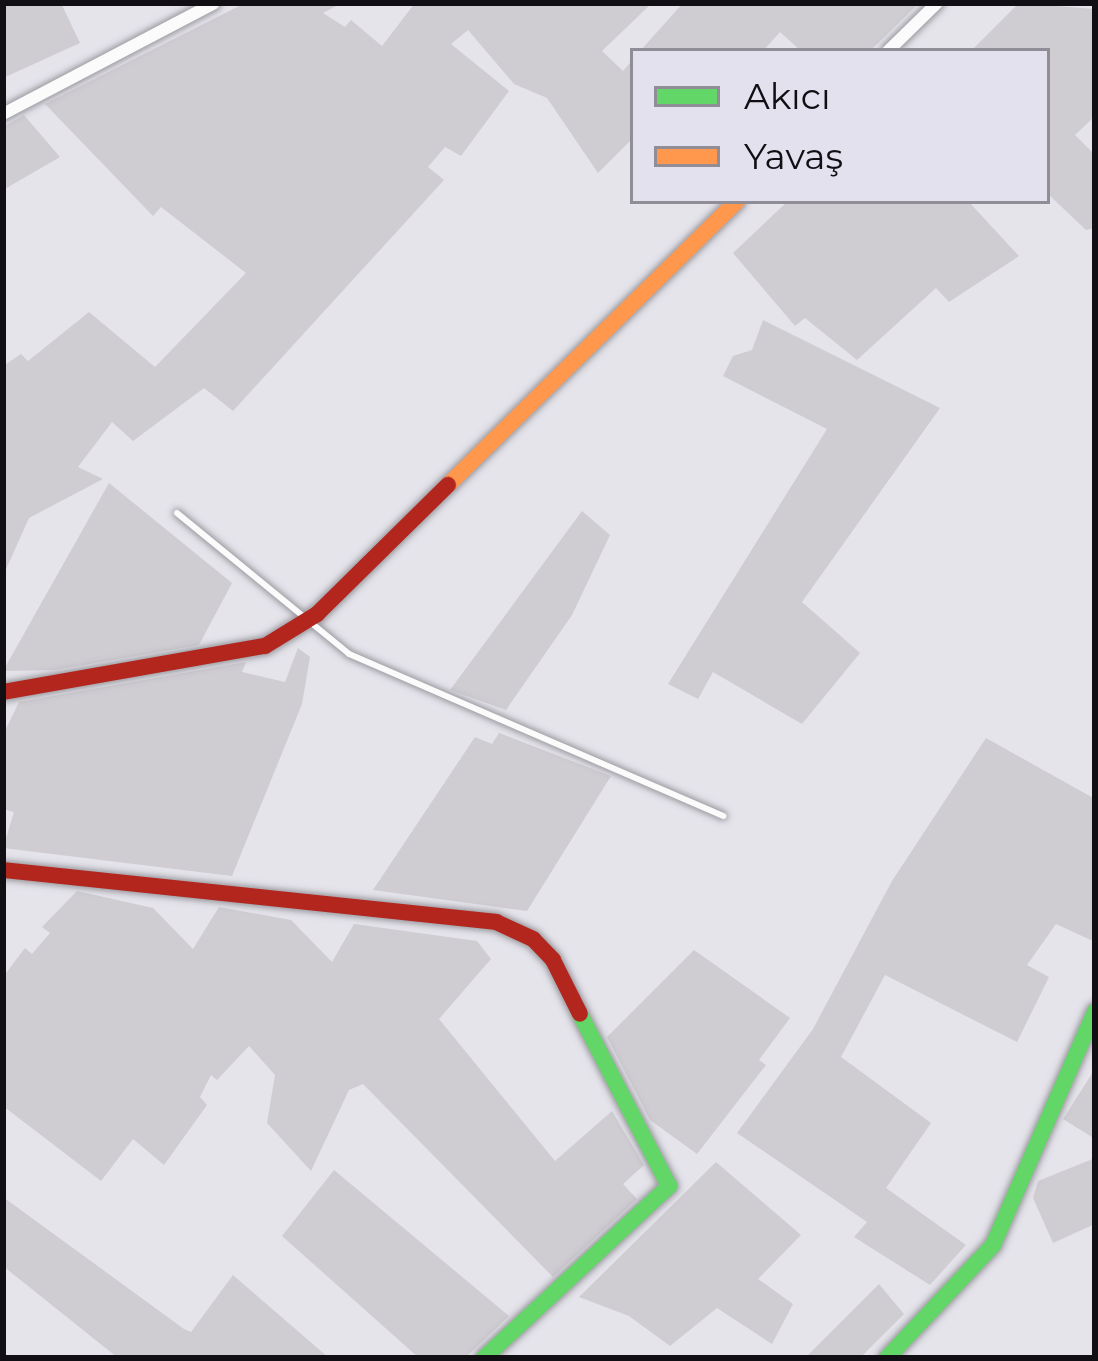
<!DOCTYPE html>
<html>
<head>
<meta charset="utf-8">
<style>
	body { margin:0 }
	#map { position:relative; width:1098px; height:1361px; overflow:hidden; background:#e5e4eb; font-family:Montserrat,sans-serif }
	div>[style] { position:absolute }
	.building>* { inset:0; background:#cfcdd2 }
	.roads { filter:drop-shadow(0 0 3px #9b9aa0) drop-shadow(0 0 3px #9b9aa0) }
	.lane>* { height:6px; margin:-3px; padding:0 3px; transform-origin:3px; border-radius:3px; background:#fbfbfc }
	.street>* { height:12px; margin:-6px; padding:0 6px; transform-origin:6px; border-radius:6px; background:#fbfbfc }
	.fast>* { height:16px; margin:-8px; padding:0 8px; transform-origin:8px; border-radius:8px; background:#63d668 }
	.slow>* { height:16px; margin:-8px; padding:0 8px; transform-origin:8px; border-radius:8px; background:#ff974d }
	.jam>* { height:16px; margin:-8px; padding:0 8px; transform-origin:8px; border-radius:8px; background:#b3261e }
	span { translate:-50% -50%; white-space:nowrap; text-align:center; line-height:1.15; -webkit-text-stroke:10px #e4e1ee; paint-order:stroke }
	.frame { position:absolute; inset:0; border:6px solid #110f14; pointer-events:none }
	.legend { position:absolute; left:630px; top:48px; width:420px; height:156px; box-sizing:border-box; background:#e4e1ee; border:3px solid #908d97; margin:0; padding:15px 21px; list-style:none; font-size:36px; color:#110f14 }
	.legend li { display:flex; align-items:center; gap:24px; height:60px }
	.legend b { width:60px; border:3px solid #908d97 }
</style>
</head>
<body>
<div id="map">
	<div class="building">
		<i style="clip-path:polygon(3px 3px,61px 3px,80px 43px,3px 78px)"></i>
		<i style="clip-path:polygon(245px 3px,342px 3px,323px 13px,345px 27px,351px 20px,382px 46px,415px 3px,652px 3px,602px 51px,623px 71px,633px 59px,633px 138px,598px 173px,547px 98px,514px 84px,468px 30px,451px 44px,509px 91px,461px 156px,445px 147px,428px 167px,444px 180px,233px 411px,204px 388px,133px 441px,112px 422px,78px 467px,103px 479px,29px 518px,3px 576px,3px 366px,21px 354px,28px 361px,89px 312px,155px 367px,246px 273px,161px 207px,153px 216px,45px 104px)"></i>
		<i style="clip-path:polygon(683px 3px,919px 3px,870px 51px,801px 51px,780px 32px,763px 51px,640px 51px)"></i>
		<i style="clip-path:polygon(1019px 3px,1095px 9px,1095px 116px,1075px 135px,1095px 155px,1095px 228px,1086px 230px,1047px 193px,1047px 51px,971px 51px)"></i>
		<i style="clip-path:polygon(24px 115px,60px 157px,3px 190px,3px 127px)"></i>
		<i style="clip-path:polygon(788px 201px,968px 201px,1019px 256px,949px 302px,936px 288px,857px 360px,805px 318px,795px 326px,733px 253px)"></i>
		<i style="clip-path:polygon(763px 320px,940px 408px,802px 602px,860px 653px,802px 724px,713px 672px,698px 699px,668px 684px,827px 429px,723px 376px,733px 356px,752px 350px)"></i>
		<i style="clip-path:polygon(109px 483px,232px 583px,199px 645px,55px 670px,3px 671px)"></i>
		<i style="clip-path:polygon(582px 511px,610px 535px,572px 615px,506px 710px,450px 690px)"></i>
		<i style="clip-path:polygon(298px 648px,310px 657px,302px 704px,232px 876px,3px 848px,14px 812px,3px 809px,3px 735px,19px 702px,246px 662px,242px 672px,285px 682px)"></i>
		<i style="clip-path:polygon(499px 733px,611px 776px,527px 911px,373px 890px,475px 737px,492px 744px)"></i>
		<i style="clip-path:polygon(986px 738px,1095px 799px,1095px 942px,1056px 924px,1027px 965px,1049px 977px,1017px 1042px,885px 975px,841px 1057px,931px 1123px,886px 1188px,966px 1245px,930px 1285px,854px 1237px,867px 1222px,737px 1133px,813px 1029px,892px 881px)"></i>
		<i style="clip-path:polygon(77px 891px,153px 908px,193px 949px,219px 907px,291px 920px,332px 962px,354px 924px,477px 941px,491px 959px,439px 1019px,555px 1161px,612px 1111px,644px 1165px,623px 1184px,637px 1199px,553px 1277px,363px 1084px,349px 1090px,311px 1171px,267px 1123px,275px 1075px,249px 1046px,217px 1080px,211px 1075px,200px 1097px,207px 1105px,164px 1165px,133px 1139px,101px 1181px,3px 1106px,3px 977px,25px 948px,32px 954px,50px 933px,42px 927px)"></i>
		<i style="clip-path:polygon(694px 950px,790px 1018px,759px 1060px,766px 1065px,697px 1154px,650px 1120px,607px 1037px)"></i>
		<i style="clip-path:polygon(1095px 1069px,1095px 1139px,1063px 1119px)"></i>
		<i style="clip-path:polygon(1095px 1158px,1095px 1224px,1053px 1243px,1033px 1198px,1038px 1181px)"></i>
		<i style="clip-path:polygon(716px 1162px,801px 1235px,758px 1279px,793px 1304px,772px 1344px,717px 1308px,670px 1346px,629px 1316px,579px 1297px)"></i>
		<i style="clip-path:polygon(334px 1170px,509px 1316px,465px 1358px,419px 1358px,282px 1236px)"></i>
		<i style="clip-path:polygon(3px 1197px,184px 1329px,191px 1332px,233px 1275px,329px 1358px,118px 1358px,3px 1266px)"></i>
		<i style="clip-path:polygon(879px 1284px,904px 1314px,860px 1358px,805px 1358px)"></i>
	</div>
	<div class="roads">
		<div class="lane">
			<i style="left:177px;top:513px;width:222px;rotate:39.3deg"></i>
			<i style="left:349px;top:654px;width:408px;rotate:23.4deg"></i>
		</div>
		<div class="street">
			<i style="left:888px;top:51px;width:69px;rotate:-44.4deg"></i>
			<i style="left:3px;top:114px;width:238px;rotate:-27.7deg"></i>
		</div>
		<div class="fast">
			<i style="left:484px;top:1358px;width:253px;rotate:-42.9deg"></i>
			<i style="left:669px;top:1186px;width:194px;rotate:-117.4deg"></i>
			<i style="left:887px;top:1358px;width:155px;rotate:-46.8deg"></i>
			<i style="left:993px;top:1245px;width:255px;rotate:-66.4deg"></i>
		</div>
		<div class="slow">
			<i style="left:448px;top:485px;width:405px;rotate:-44.5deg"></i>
		</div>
		<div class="jam">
			<i style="left:3px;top:692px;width:266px;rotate:-10deg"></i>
			<i style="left:265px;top:646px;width:61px;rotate:-31.6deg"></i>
			<i style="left:317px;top:614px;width:184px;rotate:-44.6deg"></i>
			<i style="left:3px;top:870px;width:496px;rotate:6deg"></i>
			<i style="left:496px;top:922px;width:41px;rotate:24.7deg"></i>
			<i style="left:533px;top:939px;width:29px;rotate:46deg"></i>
			<i style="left:553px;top:960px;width:60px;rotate:63.4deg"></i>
		</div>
	</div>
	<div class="frame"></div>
	<ul class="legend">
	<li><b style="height:15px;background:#63d668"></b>Akıcı</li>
	<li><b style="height:15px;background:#ff974d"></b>Yavaş</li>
	</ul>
</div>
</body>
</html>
